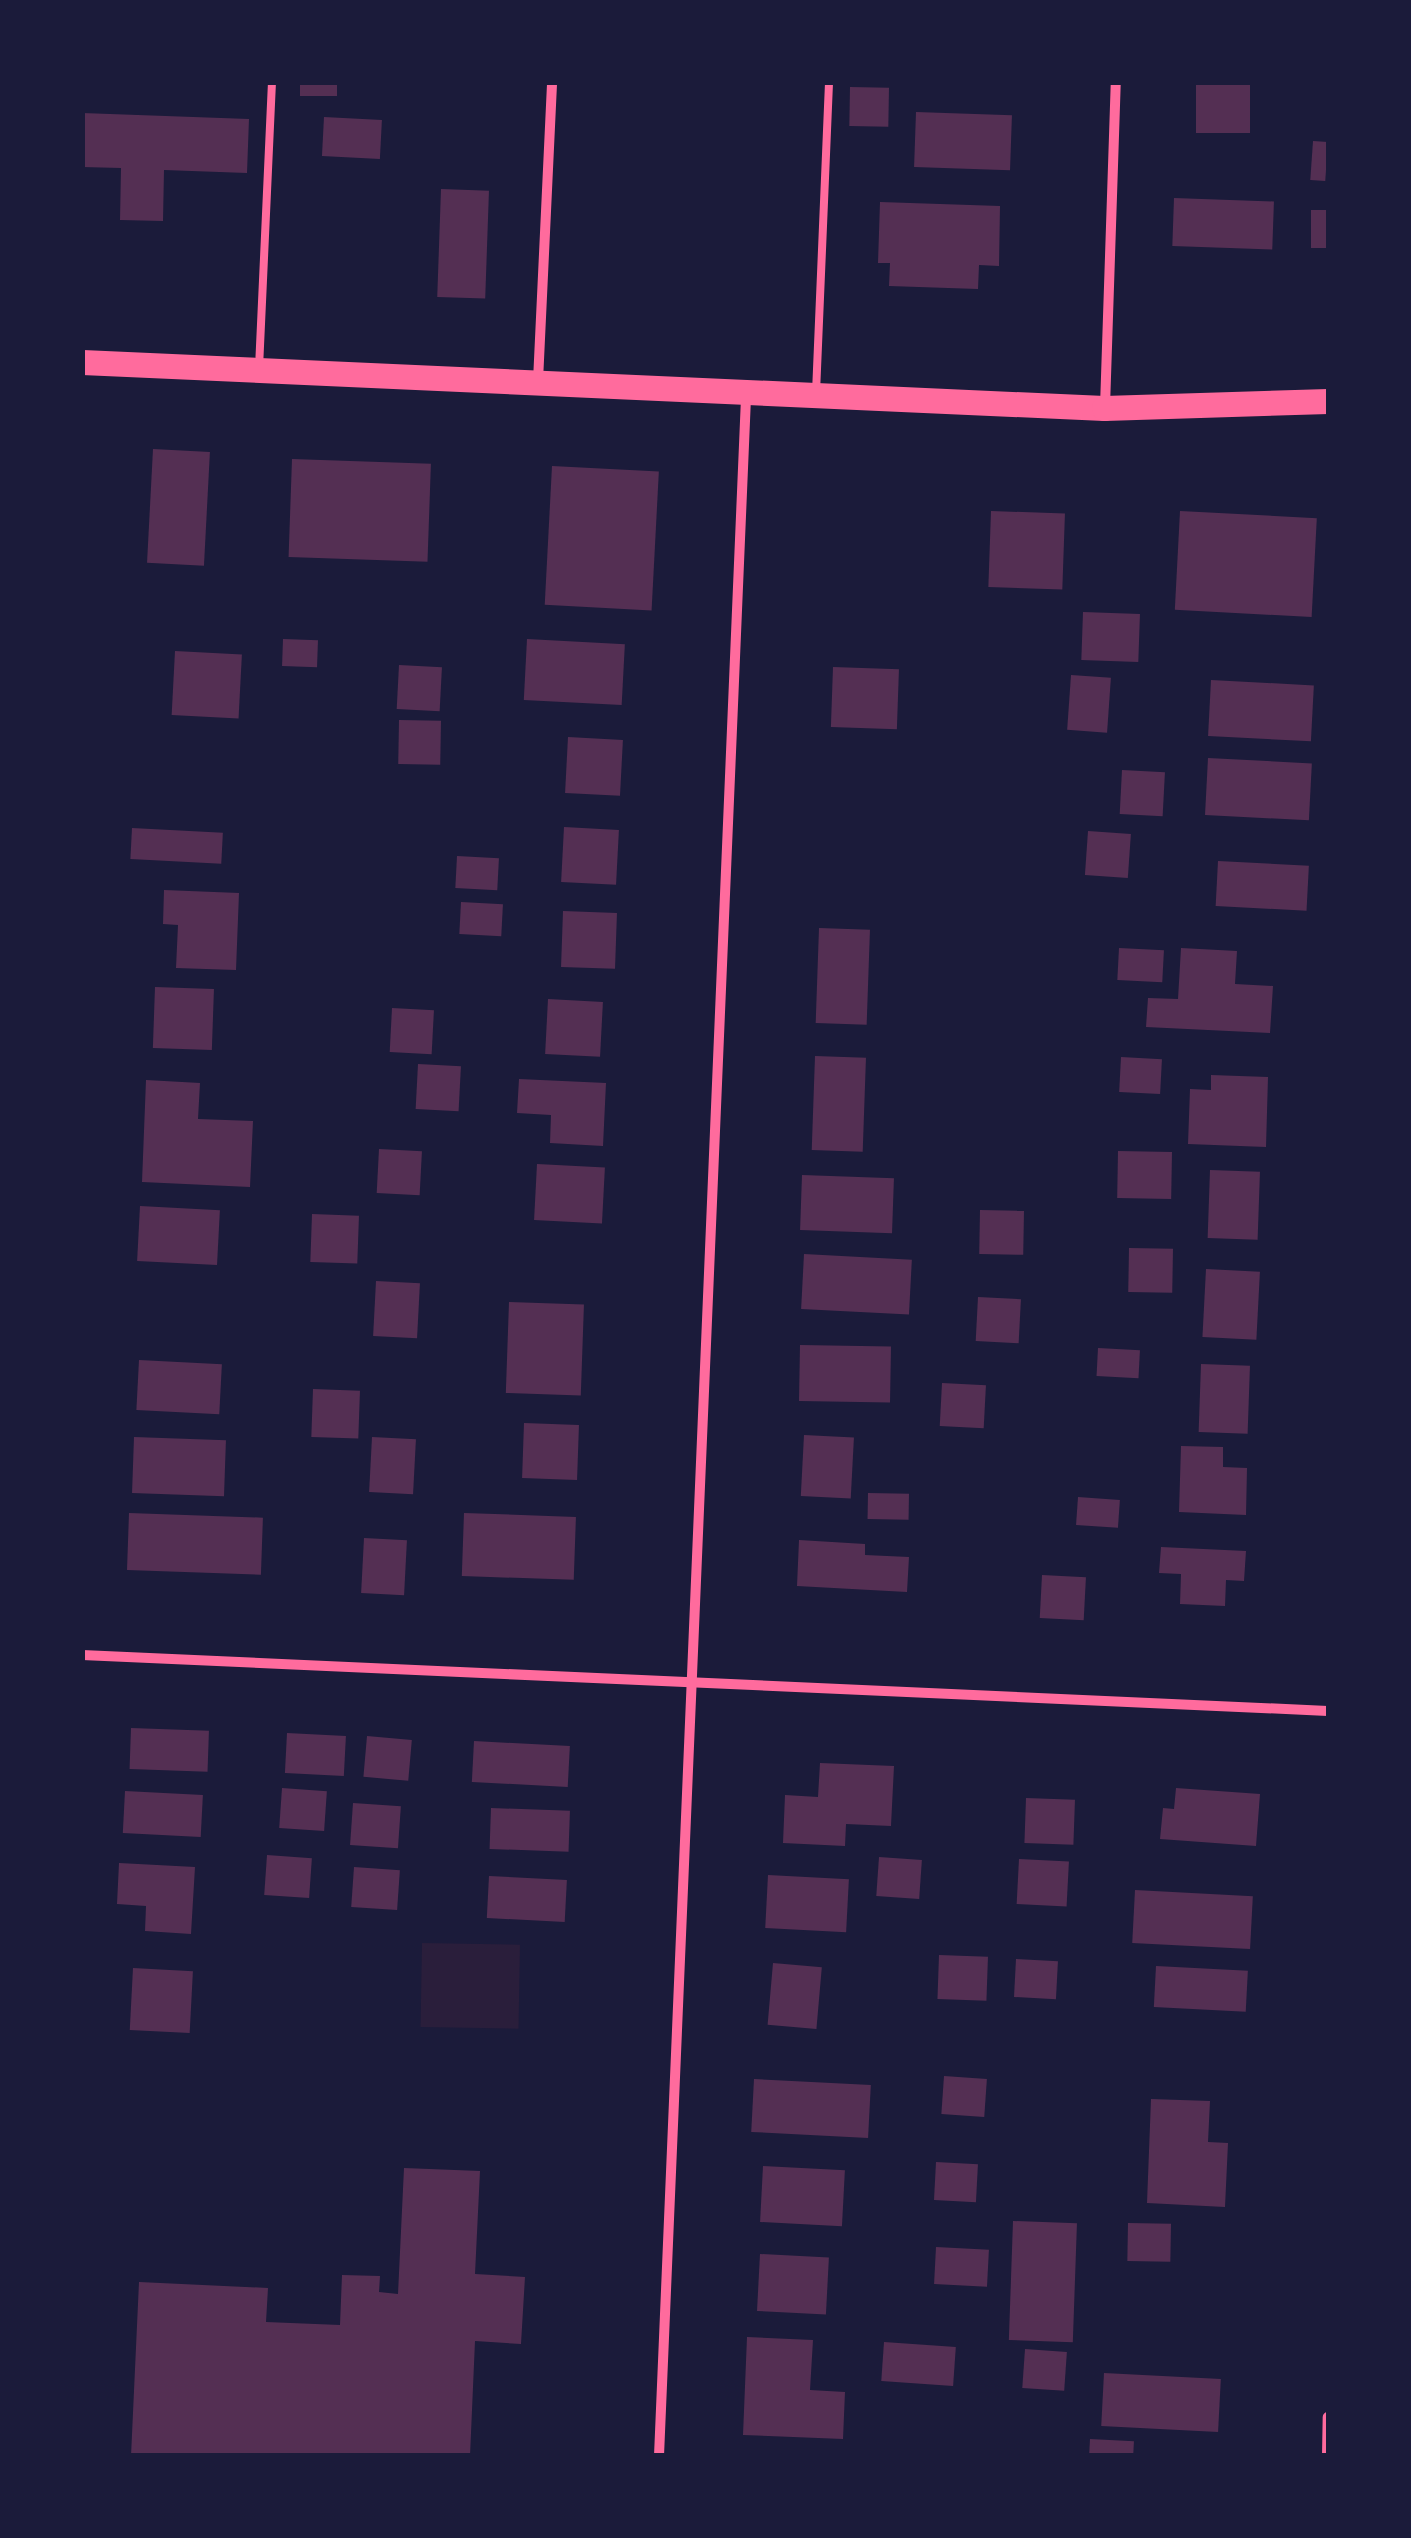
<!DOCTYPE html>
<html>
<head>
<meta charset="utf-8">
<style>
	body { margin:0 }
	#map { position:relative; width:1411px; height:2538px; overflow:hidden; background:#1b1b3a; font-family:Helvetica,sans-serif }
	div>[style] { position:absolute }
	.green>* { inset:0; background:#2a1e3b; transform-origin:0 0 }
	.building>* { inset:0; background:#542f53; transform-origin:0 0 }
	.service>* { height:8px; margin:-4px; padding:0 4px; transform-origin:4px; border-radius:4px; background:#ff6b9d }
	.minor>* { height:10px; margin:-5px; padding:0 5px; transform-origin:5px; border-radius:5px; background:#ff6b9d }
	.primary>* { height:25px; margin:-12.5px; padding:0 12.5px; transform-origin:12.5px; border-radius:12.5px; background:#ff6b9d }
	span { translate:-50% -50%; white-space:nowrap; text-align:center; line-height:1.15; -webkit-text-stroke:9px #1b1b3a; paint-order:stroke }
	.frame { position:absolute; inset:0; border:85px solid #1b1b3a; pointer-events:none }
</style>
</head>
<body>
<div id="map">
	<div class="green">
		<i style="left:422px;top:1943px;width:98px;height:84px;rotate:1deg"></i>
	</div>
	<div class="building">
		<i style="left:300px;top:82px;width:37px;height:14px"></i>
		<i style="left:1196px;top:82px;width:54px;height:51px"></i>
		<i style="left:850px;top:87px;width:39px;height:39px;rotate:1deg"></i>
		<i style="left:916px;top:112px;width:96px;height:55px;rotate:2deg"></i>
		<i style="clip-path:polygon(82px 113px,249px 119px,247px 173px,164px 170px,163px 221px,120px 220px,121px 168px,82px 167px)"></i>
		<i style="left:324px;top:117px;width:58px;height:39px;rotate:3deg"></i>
		<i style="left:1313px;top:141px;width:15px;height:39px;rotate:4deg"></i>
		<i style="left:441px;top:189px;width:48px;height:108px;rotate:2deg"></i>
		<i style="left:1174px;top:198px;width:100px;height:48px;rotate:2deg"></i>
		<i style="clip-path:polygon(880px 202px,1000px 206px,999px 266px,979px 265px,978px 289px,889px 286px,890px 263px,878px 263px)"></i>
		<i style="left:1311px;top:210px;width:17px;height:38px"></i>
		<i style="left:153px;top:449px;width:57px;height:114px;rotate:3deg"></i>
		<i style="left:292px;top:459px;width:139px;height:98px;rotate:2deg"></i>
		<i style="left:552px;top:466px;width:107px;height:139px;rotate:3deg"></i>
		<i style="left:991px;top:511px;width:74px;height:76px;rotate:2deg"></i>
		<i style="left:1180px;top:511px;width:137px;height:99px;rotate:3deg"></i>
		<i style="left:1083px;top:612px;width:57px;height:48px;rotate:2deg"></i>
		<i style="left:283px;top:639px;width:35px;height:27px;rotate:2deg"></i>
		<i style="left:527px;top:639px;width:98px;height:61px;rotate:3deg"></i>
		<i style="left:175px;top:651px;width:67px;height:64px;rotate:3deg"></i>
		<i style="left:399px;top:665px;width:43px;height:44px;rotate:3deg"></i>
		<i style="left:833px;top:667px;width:66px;height:60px;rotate:2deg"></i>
		<i style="left:1071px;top:675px;width:40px;height:55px;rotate:4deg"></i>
		<i style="left:1211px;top:680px;width:103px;height:56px;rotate:3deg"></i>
		<i style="left:399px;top:720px;width:42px;height:44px;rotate:1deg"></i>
		<i style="left:568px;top:737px;width:55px;height:56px;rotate:3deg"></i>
		<i style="left:1208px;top:758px;width:104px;height:57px;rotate:3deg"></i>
		<i style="left:1122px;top:770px;width:43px;height:44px;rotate:3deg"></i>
		<i style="left:564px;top:827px;width:55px;height:55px;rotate:3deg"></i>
		<i style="left:132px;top:828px;width:91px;height:31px;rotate:3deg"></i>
		<i style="left:1088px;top:831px;width:43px;height:44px;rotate:4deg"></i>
		<i style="left:457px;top:856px;width:42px;height:32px;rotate:3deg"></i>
		<i style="left:1218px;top:861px;width:91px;height:45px;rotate:3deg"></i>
		<i style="clip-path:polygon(164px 890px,239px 893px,236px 970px,176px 968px,178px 925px,163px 924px)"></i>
		<i style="left:461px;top:902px;width:42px;height:32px;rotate:3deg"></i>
		<i style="left:563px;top:911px;width:54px;height:56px;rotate:2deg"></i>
		<i style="left:819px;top:928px;width:51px;height:95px;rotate:2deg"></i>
		<i style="left:1119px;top:948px;width:45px;height:32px;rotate:3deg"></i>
		<i style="clip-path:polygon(1181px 948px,1237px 951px,1235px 984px,1273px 986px,1270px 1033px,1146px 1027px,1148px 998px,1178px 999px)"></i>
		<i style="left:155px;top:987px;width:59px;height:61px;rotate:2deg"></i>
		<i style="left:548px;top:999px;width:55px;height:55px;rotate:3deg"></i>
		<i style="left:392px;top:1008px;width:42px;height:44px;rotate:3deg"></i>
		<i style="left:815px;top:1056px;width:51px;height:94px;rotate:2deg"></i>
		<i style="left:1121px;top:1057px;width:41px;height:35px;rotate:3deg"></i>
		<i style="left:418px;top:1064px;width:43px;height:45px;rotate:3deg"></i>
		<i style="clip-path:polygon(1211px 1075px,1268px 1077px,1266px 1147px,1188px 1144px,1190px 1089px,1211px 1090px)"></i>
		<i style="clip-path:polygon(519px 1079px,606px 1083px,603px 1146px,550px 1143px,551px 1115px,517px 1113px)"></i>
		<i style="clip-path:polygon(146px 1080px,200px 1083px,198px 1119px,253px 1121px,250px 1187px,142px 1182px)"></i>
		<i style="left:379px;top:1149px;width:43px;height:44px;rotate:3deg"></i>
		<i style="left:1118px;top:1151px;width:54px;height:47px;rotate:1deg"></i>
		<i style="left:537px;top:1164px;width:68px;height:56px;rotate:3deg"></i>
		<i style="left:1210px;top:1170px;width:50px;height:68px;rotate:2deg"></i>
		<i style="left:802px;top:1175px;width:92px;height:55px;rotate:2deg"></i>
		<i style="left:140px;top:1206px;width:80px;height:55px;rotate:3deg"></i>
		<i style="left:980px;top:1210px;width:44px;height:44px;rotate:1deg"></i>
		<i style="left:312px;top:1214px;width:47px;height:48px;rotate:2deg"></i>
		<i style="left:1129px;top:1248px;width:44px;height:44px;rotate:1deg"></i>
		<i style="left:804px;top:1254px;width:108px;height:55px;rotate:3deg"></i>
		<i style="left:1206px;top:1269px;width:54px;height:68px;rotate:3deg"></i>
		<i style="left:376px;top:1281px;width:44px;height:55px;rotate:3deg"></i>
		<i style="left:978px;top:1297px;width:43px;height:44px;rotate:3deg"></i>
		<i style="left:509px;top:1302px;width:75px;height:91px;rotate:2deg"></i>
		<i style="left:800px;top:1345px;width:91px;height:56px;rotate:1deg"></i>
		<i style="left:1098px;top:1348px;width:42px;height:28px;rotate:3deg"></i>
		<i style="left:139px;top:1360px;width:83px;height:50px;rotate:3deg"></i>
		<i style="left:1201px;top:1364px;width:49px;height:68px;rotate:2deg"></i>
		<i style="left:942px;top:1383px;width:44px;height:43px;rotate:3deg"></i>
		<i style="left:313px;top:1389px;width:47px;height:48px;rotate:2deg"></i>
		<i style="left:524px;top:1423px;width:55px;height:55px;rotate:2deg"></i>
		<i style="left:804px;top:1435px;width:50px;height:61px;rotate:3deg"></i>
		<i style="left:134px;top:1437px;width:92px;height:56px;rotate:2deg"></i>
		<i style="left:372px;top:1437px;width:44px;height:55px;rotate:3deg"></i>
		<i style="clip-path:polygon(1181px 1446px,1223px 1447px,1223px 1467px,1247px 1468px,1246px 1515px,1179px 1512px)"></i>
		<i style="left:868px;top:1493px;width:41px;height:26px;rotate:1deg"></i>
		<i style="left:1078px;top:1497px;width:42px;height:28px;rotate:4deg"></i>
		<i style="left:129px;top:1513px;width:134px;height:57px;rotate:2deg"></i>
		<i style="left:464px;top:1513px;width:112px;height:63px;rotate:2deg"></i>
		<i style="left:364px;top:1538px;width:43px;height:55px;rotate:3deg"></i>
		<i style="clip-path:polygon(799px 1540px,865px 1544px,865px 1555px,909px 1557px,907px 1592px,797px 1586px)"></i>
		<i style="clip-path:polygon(1161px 1547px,1246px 1551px,1244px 1581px,1226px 1580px,1225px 1606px,1180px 1604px,1181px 1574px,1159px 1573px)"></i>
		<i style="left:1042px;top:1575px;width:44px;height:43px;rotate:3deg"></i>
		<i style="left:131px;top:1728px;width:78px;height:41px;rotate:2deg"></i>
		<i style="left:287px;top:1733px;width:59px;height:40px;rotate:3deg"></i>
		<i style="left:367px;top:1736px;width:45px;height:41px;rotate:5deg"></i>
		<i style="left:474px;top:1741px;width:96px;height:41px;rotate:3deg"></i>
		<i style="clip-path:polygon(820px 1763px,894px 1766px,891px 1826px,846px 1824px,845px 1846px,783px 1843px,785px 1795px,818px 1797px)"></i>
		<i style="left:282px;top:1788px;width:45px;height:40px;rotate:4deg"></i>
		<i style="clip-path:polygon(1176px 1788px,1260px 1794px,1256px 1846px,1160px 1839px,1163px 1808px,1174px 1809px)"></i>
		<i style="left:125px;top:1791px;width:78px;height:42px;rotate:3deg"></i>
		<i style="left:1026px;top:1798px;width:49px;height:45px;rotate:2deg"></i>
		<i style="left:353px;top:1803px;width:48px;height:42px;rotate:4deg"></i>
		<i style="left:491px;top:1808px;width:79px;height:41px;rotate:2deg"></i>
		<i style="left:267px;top:1855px;width:45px;height:40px;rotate:4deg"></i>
		<i style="left:879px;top:1857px;width:43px;height:39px;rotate:4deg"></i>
		<i style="left:1019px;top:1859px;width:50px;height:45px;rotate:3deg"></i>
		<i style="clip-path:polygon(119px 1863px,195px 1867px,191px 1934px,145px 1931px,146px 1906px,117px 1904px)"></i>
		<i style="left:354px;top:1867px;width:46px;height:40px;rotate:4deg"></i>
		<i style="left:768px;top:1875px;width:81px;height:53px;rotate:3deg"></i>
		<i style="left:489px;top:1876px;width:78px;height:42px;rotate:3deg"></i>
		<i style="left:1135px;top:1890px;width:118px;height:53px;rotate:3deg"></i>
		<i style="left:939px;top:1955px;width:49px;height:44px;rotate:2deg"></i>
		<i style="left:1016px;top:1959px;width:42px;height:38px;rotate:3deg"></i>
		<i style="left:773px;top:1963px;width:49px;height:62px;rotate:5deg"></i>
		<i style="left:1156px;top:1966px;width:92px;height:41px;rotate:3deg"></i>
		<i style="left:133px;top:1968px;width:60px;height:62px;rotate:3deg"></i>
		<i style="left:944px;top:2076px;width:43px;height:38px;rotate:4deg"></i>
		<i style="left:754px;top:2079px;width:117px;height:53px;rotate:3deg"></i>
		<i style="clip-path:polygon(1151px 2099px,1210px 2101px,1208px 2142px,1228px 2143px,1225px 2207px,1147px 2203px)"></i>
		<i style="left:936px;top:2162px;width:42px;height:38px;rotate:3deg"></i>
		<i style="left:763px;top:2166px;width:82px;height:56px;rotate:3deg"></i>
		<i style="clip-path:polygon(404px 2168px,480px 2171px,475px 2274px,525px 2277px,521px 2344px,475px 2341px,470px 2456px,131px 2456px,139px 2282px,268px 2288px,266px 2322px,340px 2325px,342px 2275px,380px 2276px,379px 2292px,398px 2294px)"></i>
		<i style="left:1013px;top:2221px;width:64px;height:119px;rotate:2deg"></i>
		<i style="left:1128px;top:2223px;width:43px;height:38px;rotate:1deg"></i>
		<i style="left:936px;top:2247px;width:53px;height:37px;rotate:3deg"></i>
		<i style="left:760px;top:2254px;width:69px;height:57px;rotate:3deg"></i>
		<i style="clip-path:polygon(747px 2337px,813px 2340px,810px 2390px,845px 2392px,843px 2439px,743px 2435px)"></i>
		<i style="left:884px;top:2342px;width:72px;height:39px;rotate:4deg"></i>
		<i style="left:1025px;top:2349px;width:42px;height:39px;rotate:4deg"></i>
		<i style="left:1104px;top:2373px;width:117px;height:53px;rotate:3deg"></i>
		<i style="left:1090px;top:2439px;width:44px;height:17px;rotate:3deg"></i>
	</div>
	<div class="service">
		<i style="left:259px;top:368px;width:286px;rotate:-87.4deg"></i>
		<i style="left:816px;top:393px;width:311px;rotate:-87.6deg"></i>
	</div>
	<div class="minor">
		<i style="left:538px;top:381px;width:299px;rotate:-87.3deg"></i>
		<i style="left:1105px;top:407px;width:325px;rotate:-88.1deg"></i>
		<i style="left:82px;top:1655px;width:1247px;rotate:2.57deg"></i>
		<i style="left:659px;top:2456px;width:2063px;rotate:-87.58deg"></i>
		<i style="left:1327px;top:2456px;width:39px;rotate:-89deg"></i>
	</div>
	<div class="primary">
		<i style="left:82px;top:362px;width:1023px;rotate:2.58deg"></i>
		<i style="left:1104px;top:408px;width:224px;rotate:-1.8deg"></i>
	</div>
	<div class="frame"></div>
</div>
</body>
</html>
